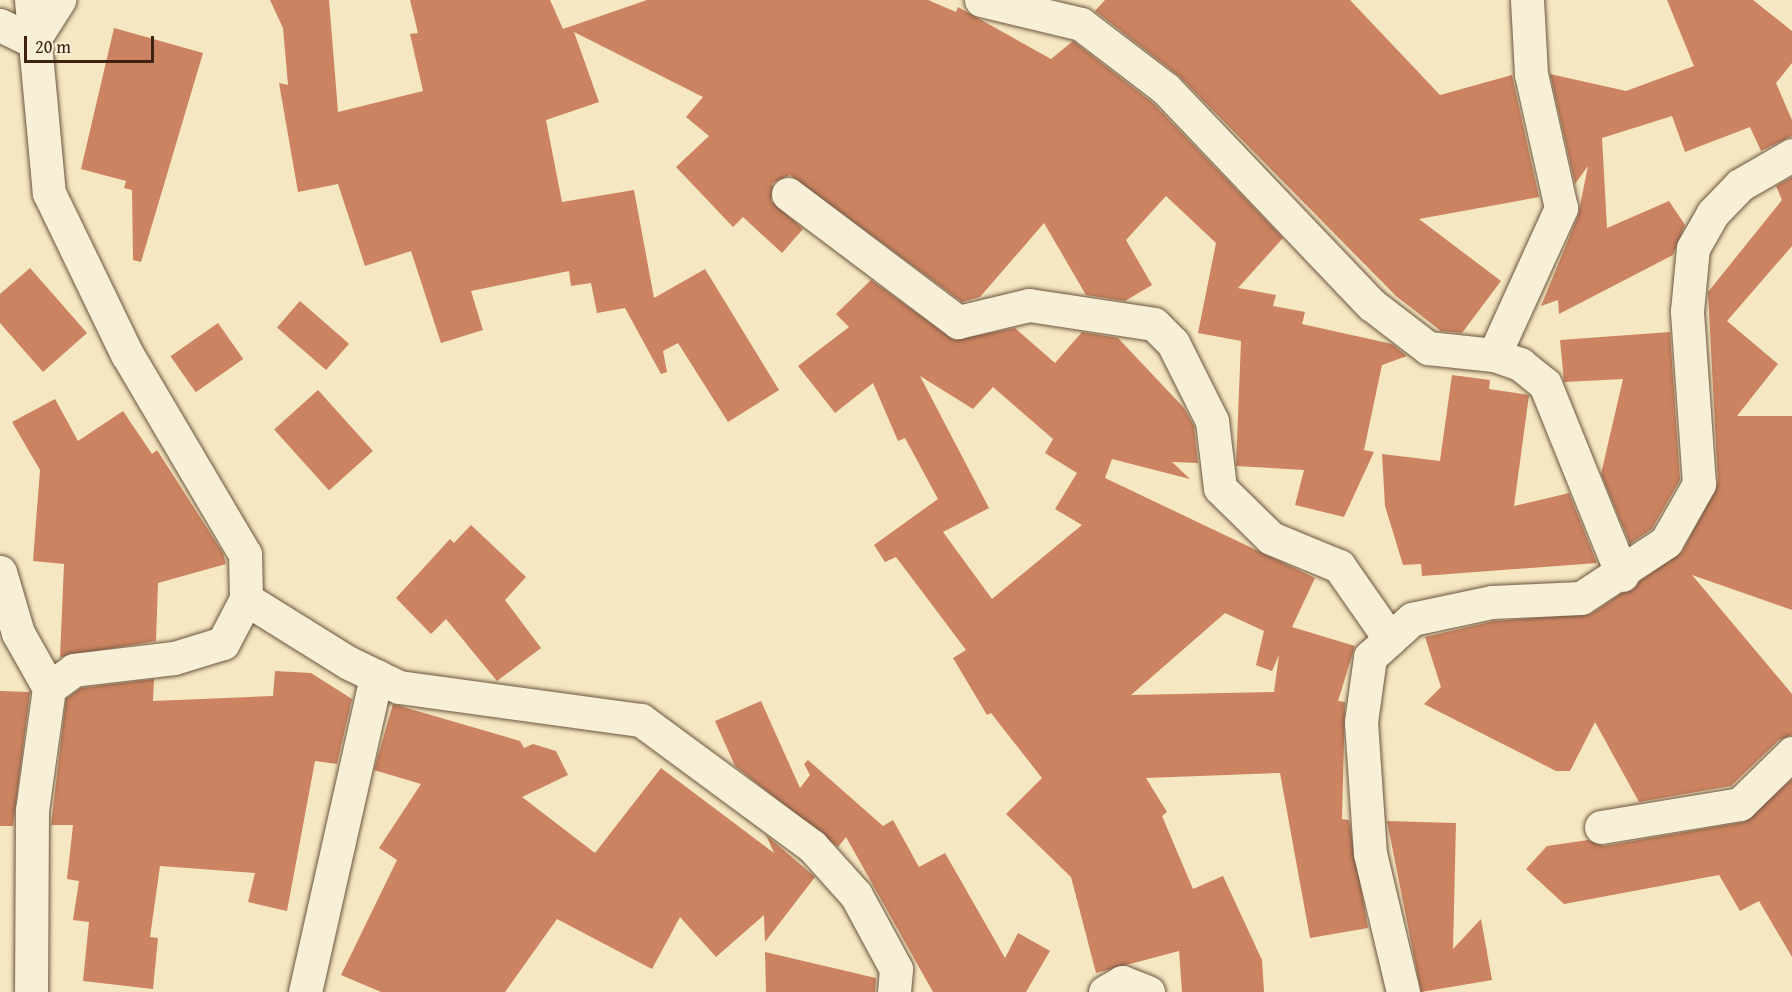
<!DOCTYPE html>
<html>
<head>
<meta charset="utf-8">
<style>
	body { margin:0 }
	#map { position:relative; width:1792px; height:992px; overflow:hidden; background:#f5e7c1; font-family:"Gentium Book Plus",serif }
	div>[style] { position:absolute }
	.building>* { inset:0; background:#cb8361; transform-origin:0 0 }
	.roads { filter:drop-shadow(0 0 2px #6c543e) drop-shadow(0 0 2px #6c543e) }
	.minor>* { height:33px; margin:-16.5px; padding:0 16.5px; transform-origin:16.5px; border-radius:16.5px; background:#f8efd7 }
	span { translate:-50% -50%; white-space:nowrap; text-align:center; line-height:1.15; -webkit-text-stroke:4.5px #f8efd7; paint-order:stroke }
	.scale { position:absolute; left:24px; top:36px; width:130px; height:27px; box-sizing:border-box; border:3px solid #3e2312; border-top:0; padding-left:8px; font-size:18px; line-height:21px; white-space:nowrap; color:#3e2312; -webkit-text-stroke:4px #f8efd7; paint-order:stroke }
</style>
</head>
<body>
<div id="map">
	<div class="building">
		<i style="clip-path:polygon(270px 0,329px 0,338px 112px,423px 91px,410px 34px,418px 33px,410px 0,550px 0,563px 29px,647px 0,928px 0,956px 12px,958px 7px,1051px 59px,1073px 41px,1153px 103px,1283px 238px,1238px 288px,1276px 295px,1273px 306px,1305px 312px,1302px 324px,1392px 344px,1407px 356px,1382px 365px,1364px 450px,1374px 452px,1344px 517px,1295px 505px,1304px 470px,1236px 466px,1241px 341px,1198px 333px,1216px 243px,1166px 196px,1126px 240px,1152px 285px,1125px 301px,1086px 295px,1044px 223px,980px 297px,962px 302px,790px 175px,773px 183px,771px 201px,803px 229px,782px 253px,743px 217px,733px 227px,676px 167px,709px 136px,686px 117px,703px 97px,574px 32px,599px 102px,546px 120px,562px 202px,634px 190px,654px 298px,705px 269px,779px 390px,728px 422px,678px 343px,663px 351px,667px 372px,661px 374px,625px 308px,597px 313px,591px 283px,571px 286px,569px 271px,471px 291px,483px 330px,441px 343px,411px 251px,365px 266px,338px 184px,298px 192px,279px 83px,288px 85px,283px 28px)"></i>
		<i style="clip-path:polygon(1105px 0,1350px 0,1440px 95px,1512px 75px,1539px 197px,1419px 219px,1501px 281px,1462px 333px,1441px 331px,1396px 296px,1179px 76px,1095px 11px)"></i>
		<i style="clip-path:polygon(1667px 0,1753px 0,1792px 31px,1792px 63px,1776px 83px,1792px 120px,1792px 136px,1761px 151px,1750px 127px,1685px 152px,1672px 116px,1602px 138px,1607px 228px,1669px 201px,1685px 225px,1673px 255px,1559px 314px,1558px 300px,1541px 306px,1578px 216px,1588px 166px,1575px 184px,1550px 74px,1626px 91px,1694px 66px)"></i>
		<i style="clip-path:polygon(114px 28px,203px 53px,141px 262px,133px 260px,132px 190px,124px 188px,126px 181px,81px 169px)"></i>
		<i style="clip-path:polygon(1792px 177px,1792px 246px,1727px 321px,1778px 364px,1737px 416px,1792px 416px,1792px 610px,1692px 575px,1792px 694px,1792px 735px,1779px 740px,1731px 786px,1639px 802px,1595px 722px,1570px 771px,1556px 771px,1424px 704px,1441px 687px,1425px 637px,1494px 621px,1591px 614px,1682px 552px,1718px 483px,1708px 292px,1782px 200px,1776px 186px)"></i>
		<i style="clip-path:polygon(30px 268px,87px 333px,43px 372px,0 323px,0 294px)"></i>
		<i style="clip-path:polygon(evenodd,871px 280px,954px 340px,1015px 328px,1055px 363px,1082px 332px,1118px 338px,1184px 408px,1194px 426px,1198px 463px,1172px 462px,1190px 479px,1112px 459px,1105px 478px,1315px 578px,1292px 627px,1355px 646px,1338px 701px,1345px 702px,1342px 819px,1349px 820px,1368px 928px,1310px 938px,1280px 773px,1146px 778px,1167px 812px,1162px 816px,1193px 889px,1223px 876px,1262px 960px,1264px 992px,1182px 992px,1179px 951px,1096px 973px,1071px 877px,1006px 814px,1042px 778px,991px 713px,987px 715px,953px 658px,966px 650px,896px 557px,885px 562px,874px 545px,938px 499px,905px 438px,898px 441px,873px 383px,835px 413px,798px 366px,849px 327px,836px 314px,871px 280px,920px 376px,973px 409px,993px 387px,1053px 439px,1045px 453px,1077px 473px,1055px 509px,1082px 525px,992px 599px,943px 532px,989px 508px,920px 376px,871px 280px,1225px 613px,1264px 631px,1256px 665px,1272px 671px,1279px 655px,1274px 692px,1131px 695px,1225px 613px)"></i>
		<i style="left:300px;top:301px;width:65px;height:35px;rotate:41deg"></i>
		<i style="left:218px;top:323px;width:44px;height:58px;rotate:55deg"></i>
		<i style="clip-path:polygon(1670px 332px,1680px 480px,1652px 529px,1630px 544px,1601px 474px,1623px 379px,1564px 382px,1560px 340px)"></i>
		<i style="clip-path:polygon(1452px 375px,1490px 380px,1489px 389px,1529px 395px,1514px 506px,1569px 493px,1597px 563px,1422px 576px,1421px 564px,1403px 565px,1385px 506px,1382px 454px,1440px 461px)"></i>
		<i style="left:318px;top:390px;width:82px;height:59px;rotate:48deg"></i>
		<i style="clip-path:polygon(55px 399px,78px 441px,123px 411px,152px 454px,157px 450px,223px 553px,226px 564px,158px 583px,156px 641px,60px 657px,64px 564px,33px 561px,40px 470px,12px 422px)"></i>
		<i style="clip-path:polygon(471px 525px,526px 577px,505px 600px,541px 648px,497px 681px,446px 619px,431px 634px,396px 598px,450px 539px,454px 543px)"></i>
		<i style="clip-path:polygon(275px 671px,311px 673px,352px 699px,337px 764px,315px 761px,287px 911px,248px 902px,255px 873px,160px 866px,150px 937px,158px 938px,153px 989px,83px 981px,89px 922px,73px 920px,79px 881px,67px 879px,73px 825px,51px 825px,66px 699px,81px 688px,154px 679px,153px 701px,273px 696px)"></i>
		<i style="clip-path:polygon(0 691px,30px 692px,13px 826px,0 826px)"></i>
		<i style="clip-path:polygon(761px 701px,800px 788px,810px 775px,804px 764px,808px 760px,883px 826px,893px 820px,919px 867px,945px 853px,1005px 958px,1018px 933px,1050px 951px,1026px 992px,933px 992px,846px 837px,838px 847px,735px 766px,715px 721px)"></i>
		<i style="clip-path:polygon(393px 704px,520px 741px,524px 748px,533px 744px,556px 751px,568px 775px,522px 797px,595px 853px,661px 768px,774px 853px,766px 835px,815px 877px,765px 942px,764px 915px,716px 957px,680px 917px,652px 969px,557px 919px,505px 992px,381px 992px,341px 975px,397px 860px,379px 848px,421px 784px,374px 770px)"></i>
		<i style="clip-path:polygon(1792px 779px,1792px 957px,1759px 901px,1740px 911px,1719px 875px,1564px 904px,1526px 869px,1547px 846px,1588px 840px,1604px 846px,1744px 822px)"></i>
		<i style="clip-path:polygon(1387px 821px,1456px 823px,1453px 949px,1481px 919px,1492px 980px,1421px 992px)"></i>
		<i style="clip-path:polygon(765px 952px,876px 978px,875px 992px,766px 992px)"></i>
	</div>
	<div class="roads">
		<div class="minor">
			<i style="left:31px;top:0;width:194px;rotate:84.7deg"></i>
			<i style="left:49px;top:193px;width:179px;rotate:64.2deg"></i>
			<i style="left:127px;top:354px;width:232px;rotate:59.5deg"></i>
			<i style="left:245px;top:554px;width:45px;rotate:88.7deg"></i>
			<i style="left:246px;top:599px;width:50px;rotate:117.6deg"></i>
			<i style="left:223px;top:643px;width:51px;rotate:163deg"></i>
			<i style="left:174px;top:658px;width:101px;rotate:173.2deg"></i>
			<i style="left:74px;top:670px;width:31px;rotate:144deg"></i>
			<i style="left:981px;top:0;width:103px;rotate:13.5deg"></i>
			<i style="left:1081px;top:24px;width:107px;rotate:37.4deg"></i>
			<i style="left:1166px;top:89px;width:298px;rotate:46.4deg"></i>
			<i style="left:1372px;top:305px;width:71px;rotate:37.5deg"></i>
			<i style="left:1428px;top:348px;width:66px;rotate:6.1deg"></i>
			<i style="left:1494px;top:355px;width:28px;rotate:19deg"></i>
			<i style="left:1520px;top:364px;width:32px;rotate:39deg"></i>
			<i style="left:1545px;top:384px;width:206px;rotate:68deg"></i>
			<i style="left:0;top:25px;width:37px;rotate:26deg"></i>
			<i style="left:33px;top:41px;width:49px;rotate:-57.6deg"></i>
			<i style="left:788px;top:194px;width:213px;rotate:37deg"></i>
			<i style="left:958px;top:322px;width:73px;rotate:-13.5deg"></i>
			<i style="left:1029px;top:305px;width:126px;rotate:8.6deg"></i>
			<i style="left:1154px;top:324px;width:27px;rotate:45deg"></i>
			<i style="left:1173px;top:343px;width:87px;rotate:63.4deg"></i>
			<i style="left:1212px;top:421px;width:67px;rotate:83.2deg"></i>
			<i style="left:1220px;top:488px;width:71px;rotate:44.4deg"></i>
			<i style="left:1271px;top:538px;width:74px;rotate:22.4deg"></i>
			<i style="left:1339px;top:566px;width:89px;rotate:55.1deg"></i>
			<i style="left:1494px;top:355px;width:162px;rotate:-65.5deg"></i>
			<i style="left:1561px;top:208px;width:137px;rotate:-102.6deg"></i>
			<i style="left:1531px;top:74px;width:74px;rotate:-93.1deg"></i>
			<i style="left:0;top:572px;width:64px;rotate:73.6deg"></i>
			<i style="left:18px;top:633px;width:63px;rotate:60.6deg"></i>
			<i style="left:49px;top:688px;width:123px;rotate:97.9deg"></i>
			<i style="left:32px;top:810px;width:182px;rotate:90.3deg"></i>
			<i style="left:246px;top:599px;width:121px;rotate:31.9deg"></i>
			<i style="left:349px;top:663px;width:55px;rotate:25.6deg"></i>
			<i style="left:399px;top:687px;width:244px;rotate:7.8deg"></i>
			<i style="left:641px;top:720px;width:212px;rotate:36.4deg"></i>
			<i style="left:812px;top:846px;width:66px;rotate:48.1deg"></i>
			<i style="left:856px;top:895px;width:84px;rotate:61.6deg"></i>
			<i style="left:896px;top:969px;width:23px;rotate:95deg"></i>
			<i style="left:1601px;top:827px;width:141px;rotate:-9.4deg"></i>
			<i style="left:1740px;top:804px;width:73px;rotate:-44.4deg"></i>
			<i style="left:305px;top:992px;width:324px;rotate:-77.3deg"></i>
			<i style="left:1105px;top:992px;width:20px;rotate:-30deg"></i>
			<i style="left:1122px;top:982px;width:28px;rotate:21deg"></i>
			<i style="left:1403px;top:992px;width:142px;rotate:-103.4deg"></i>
			<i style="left:1370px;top:854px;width:132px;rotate:-93.9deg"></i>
			<i style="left:1361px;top:722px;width:66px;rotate:-82.1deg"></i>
			<i style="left:1370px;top:657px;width:57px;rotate:-42.1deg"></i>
			<i style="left:1412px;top:619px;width:82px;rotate:-12deg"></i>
			<i style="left:1492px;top:602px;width:89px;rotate:-2.6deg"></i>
			<i style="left:1581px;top:598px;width:102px;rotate:-33.4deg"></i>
			<i style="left:1666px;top:542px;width:67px;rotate:-60.4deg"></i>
			<i style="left:1699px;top:484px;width:173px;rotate:-94deg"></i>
			<i style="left:1687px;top:311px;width:63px;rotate:-84.6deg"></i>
			<i style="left:1693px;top:248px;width:40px;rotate:-60.3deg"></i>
			<i style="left:1713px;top:213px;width:39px;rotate:-46deg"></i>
			<i style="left:1740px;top:185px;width:60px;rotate:-30deg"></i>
		</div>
	</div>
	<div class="scale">20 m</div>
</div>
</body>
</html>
